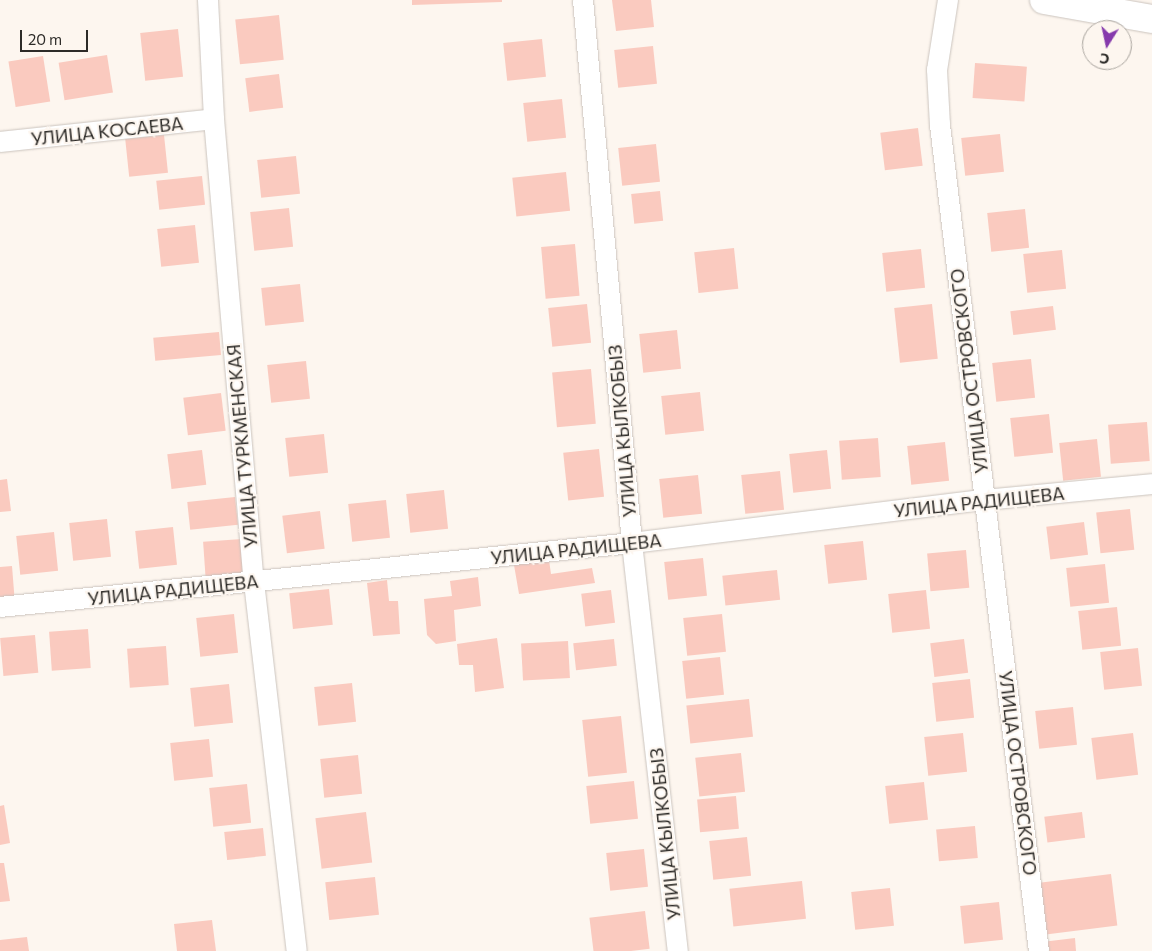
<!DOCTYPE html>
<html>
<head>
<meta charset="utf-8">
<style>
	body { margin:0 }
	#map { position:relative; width:1152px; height:951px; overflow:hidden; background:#fdf6ef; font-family:Commissioner,sans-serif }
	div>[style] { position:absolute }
	.building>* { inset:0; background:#facabf; transform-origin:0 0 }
	.roads { filter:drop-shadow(0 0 1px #cbc4be) drop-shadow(0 0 1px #cbc4be) }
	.street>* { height:20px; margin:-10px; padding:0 10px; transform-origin:10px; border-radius:10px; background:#fff }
	.secondary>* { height:28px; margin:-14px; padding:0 14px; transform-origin:14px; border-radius:14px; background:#fff }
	span { translate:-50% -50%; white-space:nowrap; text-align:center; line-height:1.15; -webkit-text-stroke:4px #fdf6ef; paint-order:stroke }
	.street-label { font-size:18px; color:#2d2b28 }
	.north { position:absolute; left:1082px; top:20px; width:50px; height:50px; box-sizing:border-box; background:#fdf6ef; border:1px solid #aaa59f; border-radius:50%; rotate:190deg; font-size:14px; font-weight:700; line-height:20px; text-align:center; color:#2d2b28 }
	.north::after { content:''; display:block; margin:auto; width:18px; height:22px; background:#863aac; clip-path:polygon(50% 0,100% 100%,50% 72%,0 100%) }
	.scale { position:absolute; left:20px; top:30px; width:68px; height:22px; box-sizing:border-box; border:2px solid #2d2b28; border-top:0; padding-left:6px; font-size:15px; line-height:18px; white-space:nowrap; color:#2d2b28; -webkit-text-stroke:4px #fdf6ef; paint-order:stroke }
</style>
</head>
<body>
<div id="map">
	<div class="building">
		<i style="clip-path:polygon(412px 0,502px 0,502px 2px,412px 5px)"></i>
		<i style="clip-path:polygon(612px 0,651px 0,654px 27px,616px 31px)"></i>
		<i style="left:279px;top:15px;width:45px;height:44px;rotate:84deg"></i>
		<i style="left:178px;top:29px;width:48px;height:38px;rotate:84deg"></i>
		<i style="left:542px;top:39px;width:38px;height:39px;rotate:84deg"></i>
		<i style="left:653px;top:46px;width:38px;height:39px;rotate:84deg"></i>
		<i style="left:107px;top:55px;width:38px;height:49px;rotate:81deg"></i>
		<i style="left:43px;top:56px;width:46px;height:35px;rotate:81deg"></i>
		<i style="left:975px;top:63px;width:52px;height:35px;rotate:4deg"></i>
		<i style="left:279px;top:74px;width:34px;height:34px;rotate:83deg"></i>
		<i style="left:562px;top:99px;width:39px;height:39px;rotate:84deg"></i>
		<i style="left:918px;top:128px;width:38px;height:38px;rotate:83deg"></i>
		<i style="left:1000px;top:134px;width:38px;height:39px;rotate:84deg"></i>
		<i style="left:164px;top:135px;width:38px;height:39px;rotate:84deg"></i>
		<i style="left:656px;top:144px;width:38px;height:38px;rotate:84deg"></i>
		<i style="left:296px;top:156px;width:38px;height:39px;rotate:84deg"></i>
		<i style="left:566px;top:172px;width:39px;height:54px;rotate:84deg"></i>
		<i style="left:202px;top:176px;width:29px;height:46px;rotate:84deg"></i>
		<i style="left:660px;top:191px;width:30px;height:29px;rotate:84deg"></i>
		<i style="left:289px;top:208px;width:39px;height:39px;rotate:84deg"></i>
		<i style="left:1025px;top:209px;width:39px;height:38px;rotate:84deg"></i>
		<i style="left:195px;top:225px;width:38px;height:38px;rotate:84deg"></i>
		<i style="left:575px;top:244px;width:52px;height:34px;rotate:85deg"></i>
		<i style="left:734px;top:248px;width:41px;height:40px;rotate:84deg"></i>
		<i style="left:921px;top:249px;width:39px;height:39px;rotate:84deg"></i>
		<i style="left:1062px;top:250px;width:39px;height:39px;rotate:84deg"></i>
		<i style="left:300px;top:284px;width:38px;height:39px;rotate:84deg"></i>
		<i style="left:587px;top:304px;width:39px;height:39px;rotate:84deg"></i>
		<i style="left:932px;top:304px;width:55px;height:38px;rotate:84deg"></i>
		<i style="left:1053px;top:306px;width:24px;height:43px;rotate:83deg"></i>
		<i style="left:677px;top:330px;width:39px;height:38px;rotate:84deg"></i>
		<i style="left:219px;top:332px;width:23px;height:66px;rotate:85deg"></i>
		<i style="left:1031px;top:359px;width:39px;height:39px;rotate:84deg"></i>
		<i style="left:306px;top:361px;width:38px;height:39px;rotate:84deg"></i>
		<i style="left:591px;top:369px;width:55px;height:39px;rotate:85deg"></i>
		<i style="left:700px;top:392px;width:39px;height:39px;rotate:84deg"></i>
		<i style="left:221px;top:393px;width:38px;height:38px;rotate:83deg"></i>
		<i style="left:1049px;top:414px;width:39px;height:39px;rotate:84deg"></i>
		<i style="left:1147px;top:422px;width:39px;height:39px;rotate:86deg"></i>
		<i style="left:324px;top:434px;width:39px;height:39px;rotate:84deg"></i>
		<i style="left:878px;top:438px;width:39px;height:39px;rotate:86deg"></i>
		<i style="left:1097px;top:439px;width:38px;height:38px;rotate:84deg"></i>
		<i style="left:945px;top:442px;width:39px;height:38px;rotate:84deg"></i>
		<i style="left:599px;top:449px;width:48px;height:36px;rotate:84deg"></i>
		<i style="left:202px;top:450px;width:35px;height:35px;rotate:83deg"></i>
		<i style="left:827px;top:450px;width:39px;height:38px;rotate:84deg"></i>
		<i style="left:780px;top:471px;width:39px;height:39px;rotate:84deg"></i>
		<i style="left:698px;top:475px;width:39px;height:39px;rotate:84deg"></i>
		<i style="clip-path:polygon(7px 479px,11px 511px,0 512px,0 480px)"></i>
		<i style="left:444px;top:490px;width:39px;height:38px;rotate:84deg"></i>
		<i style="left:235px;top:497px;width:28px;height:48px;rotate:84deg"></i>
		<i style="left:386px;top:500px;width:38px;height:38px;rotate:84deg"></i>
		<i style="left:1130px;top:509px;width:41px;height:34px;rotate:84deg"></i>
		<i style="left:320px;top:511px;width:38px;height:38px;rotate:83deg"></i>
		<i style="left:107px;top:519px;width:38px;height:38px;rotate:84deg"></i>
		<i style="left:1084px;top:522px;width:33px;height:38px;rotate:83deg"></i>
		<i style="left:173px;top:527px;width:38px;height:38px;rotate:84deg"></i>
		<i style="left:54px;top:532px;width:39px;height:38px;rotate:84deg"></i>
		<i style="left:242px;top:539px;width:39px;height:39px;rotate:86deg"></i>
		<i style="left:863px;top:541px;width:39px;height:39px;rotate:84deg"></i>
		<i style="left:966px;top:550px;width:38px;height:39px;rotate:85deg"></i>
		<i style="left:703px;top:558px;width:38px;height:39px;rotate:84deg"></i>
		<i style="clip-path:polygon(549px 560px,551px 574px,592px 568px,595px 583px,519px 594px,514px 565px)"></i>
		<i style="left:1105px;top:564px;width:39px;height:39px;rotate:84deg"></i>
		<i style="clip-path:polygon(12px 566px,15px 604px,0 606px,0 567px)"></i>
		<i style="left:777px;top:570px;width:30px;height:55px;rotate:84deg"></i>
		<i style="clip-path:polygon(478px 577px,481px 606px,454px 610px,456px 641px,436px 644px,427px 635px,424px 599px,452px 596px,450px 581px)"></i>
		<i style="clip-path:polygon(387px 580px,389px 601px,398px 601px,400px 634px,373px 636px,367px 583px)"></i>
		<i style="left:329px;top:589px;width:36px;height:40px;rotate:84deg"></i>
		<i style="left:611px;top:590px;width:33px;height:30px;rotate:83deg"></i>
		<i style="left:926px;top:590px;width:39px;height:38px;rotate:84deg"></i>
		<i style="left:1117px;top:607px;width:39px;height:39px;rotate:84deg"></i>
		<i style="left:234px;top:614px;width:39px;height:38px;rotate:84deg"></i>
		<i style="left:722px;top:614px;width:38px;height:39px;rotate:84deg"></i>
		<i style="left:88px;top:629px;width:39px;height:39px;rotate:86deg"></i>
		<i style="left:35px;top:635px;width:38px;height:35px;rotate:85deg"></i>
		<i style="clip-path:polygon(497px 638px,504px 688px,475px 692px,473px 665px,459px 665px,457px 644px)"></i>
		<i style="left:614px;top:639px;width:27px;height:41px;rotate:84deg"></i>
		<i style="left:964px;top:639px;width:34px;height:34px;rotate:83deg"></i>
		<i style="left:568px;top:641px;width:37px;height:47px;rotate:87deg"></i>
		<i style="left:166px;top:646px;width:39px;height:39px;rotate:86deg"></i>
		<i style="left:1138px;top:648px;width:38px;height:38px;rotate:84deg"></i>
		<i style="left:720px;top:657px;width:38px;height:38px;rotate:84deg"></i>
		<i style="left:970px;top:679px;width:39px;height:38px;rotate:84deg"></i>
		<i style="left:352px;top:683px;width:39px;height:38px;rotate:84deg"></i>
		<i style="left:229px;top:684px;width:39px;height:39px;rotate:84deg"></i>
		<i style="left:749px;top:699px;width:38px;height:63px;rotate:84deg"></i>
		<i style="left:1073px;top:707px;width:38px;height:38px;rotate:84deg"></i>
		<i style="left:621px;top:716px;width:57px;height:39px;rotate:84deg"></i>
		<i style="left:963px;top:733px;width:39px;height:39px;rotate:84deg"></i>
		<i style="left:1133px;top:733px;width:42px;height:42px;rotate:83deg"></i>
		<i style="left:209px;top:739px;width:38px;height:39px;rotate:84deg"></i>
		<i style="left:741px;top:753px;width:39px;height:46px;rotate:84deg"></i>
		<i style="left:358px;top:755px;width:39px;height:38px;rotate:84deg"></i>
		<i style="left:634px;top:781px;width:38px;height:48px;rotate:84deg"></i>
		<i style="left:924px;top:782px;width:38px;height:39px;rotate:84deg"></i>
		<i style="left:247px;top:784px;width:39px;height:38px;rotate:84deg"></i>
		<i style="left:736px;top:796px;width:33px;height:39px;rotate:85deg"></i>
		<i style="clip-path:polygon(4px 805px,10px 843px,0 845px,0 806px)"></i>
		<i style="left:366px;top:812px;width:51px;height:51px;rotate:83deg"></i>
		<i style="left:1082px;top:812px;width:26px;height:38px;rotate:83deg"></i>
		<i style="left:975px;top:826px;width:32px;height:39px;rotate:85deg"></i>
		<i style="left:263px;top:828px;width:28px;height:39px;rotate:84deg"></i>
		<i style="left:747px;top:837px;width:39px;height:38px;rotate:84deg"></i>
		<i style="left:644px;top:849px;width:38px;height:38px;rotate:84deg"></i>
		<i style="clip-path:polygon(0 863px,4px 863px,10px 901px,0 902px)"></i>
		<i style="left:1111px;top:874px;width:52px;height:74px;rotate:83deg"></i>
		<i style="left:375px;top:877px;width:38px;height:50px;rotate:84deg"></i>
		<i style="left:802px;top:881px;width:38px;height:73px;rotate:84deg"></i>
		<i style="left:890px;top:888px;width:38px;height:39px;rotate:84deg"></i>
		<i style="left:999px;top:902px;width:38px;height:39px;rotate:84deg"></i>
		<i style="left:645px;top:911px;width:38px;height:56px;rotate:83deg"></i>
		<i style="clip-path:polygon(212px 920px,216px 951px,177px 951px,174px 924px)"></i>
		<i style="clip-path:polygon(27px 937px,29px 951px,0 951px,0 940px)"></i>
		<i style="clip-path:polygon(1075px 938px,1076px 951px,1043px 951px,1042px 942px)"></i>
	</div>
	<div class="roads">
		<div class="street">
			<i style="left:208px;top:0;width:119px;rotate:87.1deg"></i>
			<i style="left:214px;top:119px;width:465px;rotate:85.1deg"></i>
			<i style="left:254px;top:582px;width:371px;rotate:83.4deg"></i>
			<i style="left:583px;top:0;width:545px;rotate:84.84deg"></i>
			<i style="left:632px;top:543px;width:411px;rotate:83.6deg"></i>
			<i style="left:948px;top:0;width:71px;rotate:98.9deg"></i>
			<i style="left:937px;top:70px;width:55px;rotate:86.9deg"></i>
			<i style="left:940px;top:125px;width:832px;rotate:83.17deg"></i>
			<i style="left:0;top:142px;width:215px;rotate:-6.1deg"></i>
			<i style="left:0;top:607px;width:635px;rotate:-5.78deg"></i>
			<i style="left:632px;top:543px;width:355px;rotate:-7deg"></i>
			<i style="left:984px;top:500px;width:169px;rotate:-5.4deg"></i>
		</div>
		<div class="secondary">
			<i style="left:1044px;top:0;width:110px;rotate:10deg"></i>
		</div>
	</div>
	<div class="street-label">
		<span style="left:107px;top:131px;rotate:-6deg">УЛИЦА КОСАЕВА</span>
		<span style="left:969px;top:371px;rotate:-97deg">УЛИЦА ОСТРОВСКОГО</span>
		<span style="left:622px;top:431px;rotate:-95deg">УЛИЦА КЫЛКОБЫЗ</span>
		<span style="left:242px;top:446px;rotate:-95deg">УЛИЦА ТУРКМЕНСКАЯ</span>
		<span style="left:979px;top:502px;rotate:-6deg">УЛИЦА РАДИЩЕВА</span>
		<span style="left:576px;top:549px;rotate:-6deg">УЛИЦА РАДИЩЕВА</span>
		<span style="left:173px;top:590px;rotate:-6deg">УЛИЦА РАДИЩЕВА</span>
		<span style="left:1018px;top:773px;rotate:83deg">УЛИЦА ОСТРОВСКОГО</span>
		<span style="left:665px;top:834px;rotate:-96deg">УЛИЦА КЫЛКОБЫЗ</span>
	</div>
	<div class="north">С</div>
	<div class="scale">20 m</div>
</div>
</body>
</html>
